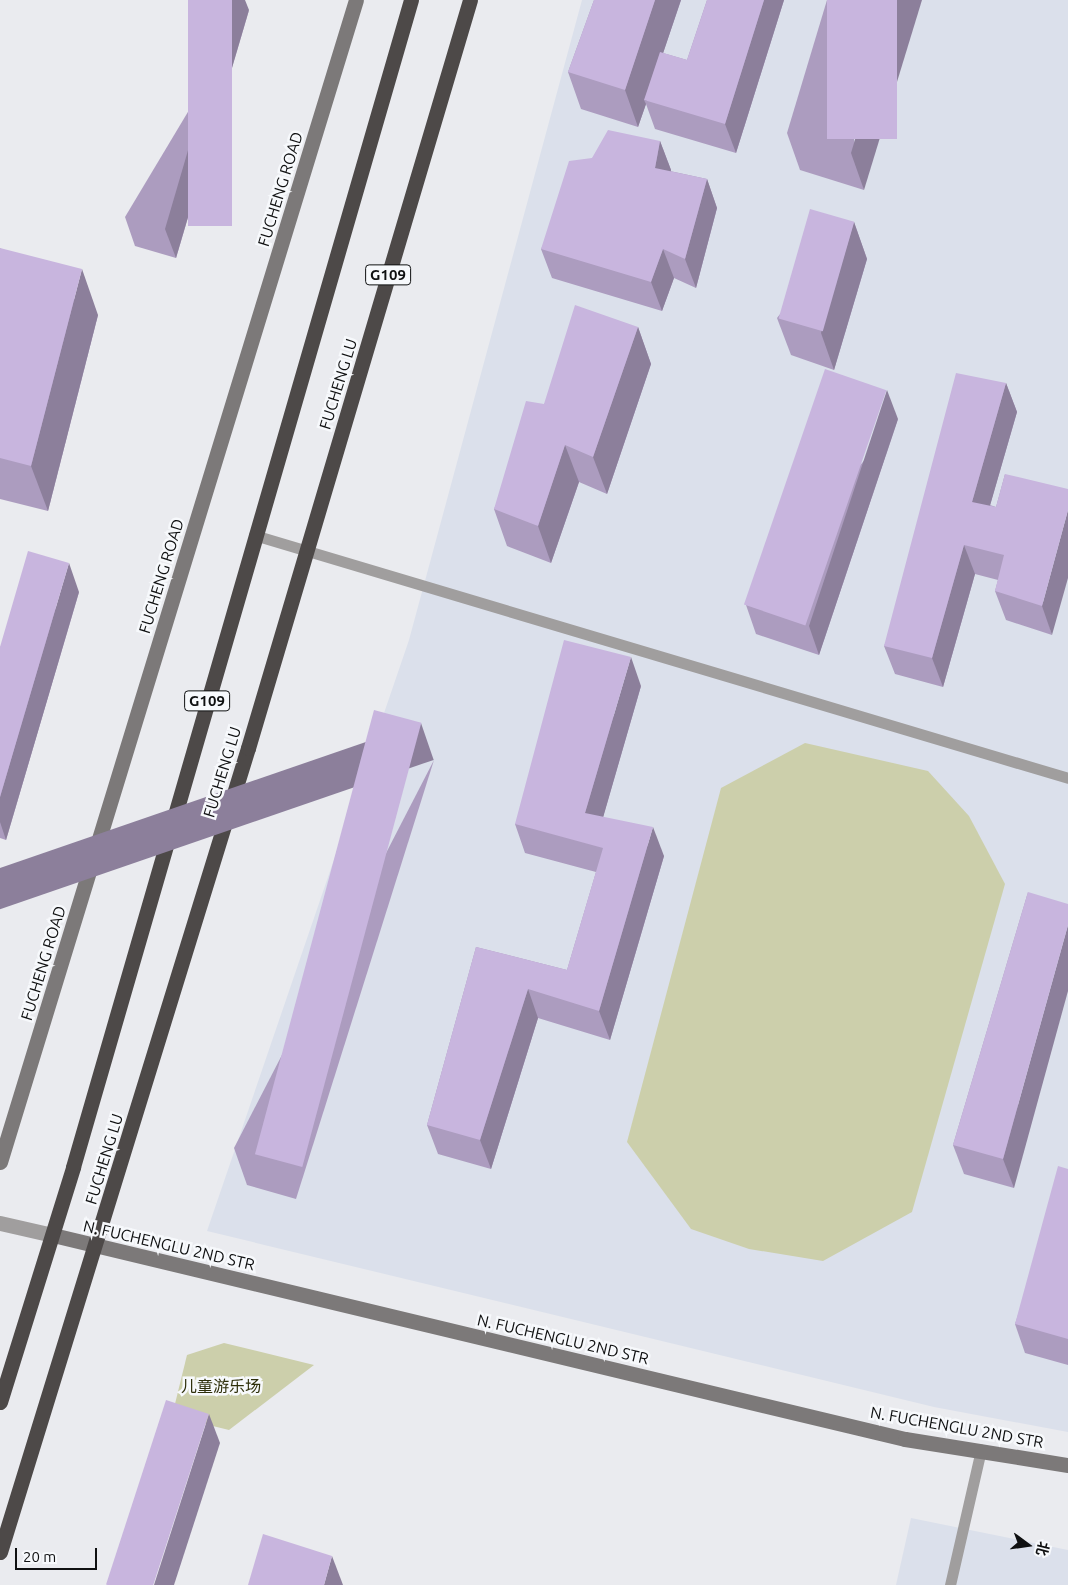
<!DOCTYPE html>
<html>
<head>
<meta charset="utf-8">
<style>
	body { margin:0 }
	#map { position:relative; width:1068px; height:1585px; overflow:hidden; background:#eaebef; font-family:Ubuntu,"Noto Sans SC",sans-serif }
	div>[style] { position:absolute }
	.built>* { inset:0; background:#dbe0eb }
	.green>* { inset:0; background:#cccfab }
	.lane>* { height:11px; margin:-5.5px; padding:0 5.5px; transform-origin:5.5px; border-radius:5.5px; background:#a09e9e }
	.street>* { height:15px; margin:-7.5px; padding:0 7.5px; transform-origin:7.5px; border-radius:7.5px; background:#a09e9e }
	.secondary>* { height:15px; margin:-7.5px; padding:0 7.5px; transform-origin:7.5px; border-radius:7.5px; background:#7c7979 }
	.highway>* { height:15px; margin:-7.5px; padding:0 7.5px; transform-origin:7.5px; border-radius:7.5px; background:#4d4948 }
	.wall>* { inset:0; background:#ac9cbf }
	.shaded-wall>* { inset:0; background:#8c7f9b; transform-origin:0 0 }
	.building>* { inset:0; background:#c8b5de; transform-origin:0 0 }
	span { translate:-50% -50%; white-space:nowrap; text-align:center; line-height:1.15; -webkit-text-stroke:5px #f7f9fc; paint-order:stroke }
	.shield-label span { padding:1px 4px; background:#f7f9fc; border:1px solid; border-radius:4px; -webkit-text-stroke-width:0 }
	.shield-label { font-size:15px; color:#0f1011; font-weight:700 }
	.street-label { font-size:16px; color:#0f1011 }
	.park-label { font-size:16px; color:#2e2f0a }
	.north { position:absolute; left:1003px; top:1520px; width:50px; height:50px; -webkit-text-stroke:4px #f7f9fc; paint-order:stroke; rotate:104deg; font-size:14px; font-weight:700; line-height:20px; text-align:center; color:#0f1011 }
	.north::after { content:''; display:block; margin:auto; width:18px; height:22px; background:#0f1011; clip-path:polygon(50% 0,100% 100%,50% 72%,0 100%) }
	.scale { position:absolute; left:15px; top:1548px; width:82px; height:22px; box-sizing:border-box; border:2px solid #0f1011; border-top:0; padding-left:6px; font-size:15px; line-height:18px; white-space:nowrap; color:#0f1011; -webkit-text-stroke:4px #f7f9fc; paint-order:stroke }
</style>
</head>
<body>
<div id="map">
	<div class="built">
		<i style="clip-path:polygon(582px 0,1068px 0,1068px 1432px,934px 1407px,207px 1231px,409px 640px)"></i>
		<i style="clip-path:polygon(911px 1518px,1068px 1550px,1068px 1585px,896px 1585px)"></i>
	</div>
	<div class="green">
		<i style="clip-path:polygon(805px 743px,928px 771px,969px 816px,1005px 884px,912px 1212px,823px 1261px,749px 1249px,691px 1229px,627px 1142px,721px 788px)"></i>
		<i style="clip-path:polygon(224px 1343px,314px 1365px,229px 1430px,172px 1416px,187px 1355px)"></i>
	</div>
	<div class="lane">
		<i style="left:254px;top:535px;width:849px;rotate:16.62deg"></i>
		<i style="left:950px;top:1585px;width:139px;rotate:-77.1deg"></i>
	</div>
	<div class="street">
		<i style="left:0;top:1223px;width:54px;rotate:12.8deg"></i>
	</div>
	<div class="secondary">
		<i style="left:0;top:1162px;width:1215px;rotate:-72.97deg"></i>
		<i style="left:53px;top:1235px;width:876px;rotate:13.47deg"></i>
		<i style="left:905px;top:1439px;width:165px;rotate:9.1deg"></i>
	</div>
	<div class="highway">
		<i style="left:0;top:1402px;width:246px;rotate:-72.7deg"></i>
		<i style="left:73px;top:1167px;width:1215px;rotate:-73.85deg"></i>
		<i style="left:0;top:1552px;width:841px;rotate:-72.86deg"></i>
		<i style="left:248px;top:748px;width:780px;rotate:-73.47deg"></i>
	</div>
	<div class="wall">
		<i style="clip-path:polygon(594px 0,681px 0,663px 53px,687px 60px,707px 0,784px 0,736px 153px,655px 129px,646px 104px,638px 127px,581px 109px,568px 72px)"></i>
		<i style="clip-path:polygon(827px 0,864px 190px,800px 170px,787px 133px)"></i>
		<i style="clip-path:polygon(249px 10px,176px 258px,135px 246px,125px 217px)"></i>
		<i style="clip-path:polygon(660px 141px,671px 170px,670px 171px,707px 179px,717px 208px,696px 288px,674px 278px,662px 311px,552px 278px,541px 249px,592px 158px)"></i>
		<i style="clip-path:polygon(854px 222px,867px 259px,834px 370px,791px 355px,777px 318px)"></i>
		<i style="clip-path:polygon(0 248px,98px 315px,48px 511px,0 499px)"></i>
		<i style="clip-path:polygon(638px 327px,651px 364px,607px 494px,579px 482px,551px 563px,507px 546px,494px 509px,544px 404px)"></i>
		<i style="clip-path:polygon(1006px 383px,1017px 412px,990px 505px,996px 507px,1005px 474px,1052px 635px,1006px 620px,995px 591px,998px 580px,975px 574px,943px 687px,895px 674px,884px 646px)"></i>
		<i style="clip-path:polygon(898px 419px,819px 655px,756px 634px,746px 605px)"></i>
		<i style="clip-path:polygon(79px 592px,6px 840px,0 838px,0 647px)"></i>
		<i style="clip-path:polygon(641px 686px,603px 817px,664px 856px,610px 1040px,538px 1018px,491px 1169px,438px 1154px,427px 1125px,476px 947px,567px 970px,596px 872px,525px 853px,515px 824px)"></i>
		<i style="clip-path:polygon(434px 760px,296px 1199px,247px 1185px,234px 1148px)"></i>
		<i style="clip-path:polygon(1028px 892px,1014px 1188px,964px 1174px,953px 1145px)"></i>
		<i style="clip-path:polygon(1068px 1169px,1068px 1365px,1025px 1353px,1015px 1324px)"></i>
	</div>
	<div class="shaded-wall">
		<i style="clip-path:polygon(232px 0,245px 0,249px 10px,176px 258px,165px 229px)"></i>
		<i style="clip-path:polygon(655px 0,681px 0,647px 101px,644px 100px,646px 104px,638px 127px,625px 90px)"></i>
		<i style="clip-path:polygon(764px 0,784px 0,736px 153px,725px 124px)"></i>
		<i style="clip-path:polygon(897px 0,922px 0,864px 190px,851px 153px)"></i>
		<i style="clip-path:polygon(660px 141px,671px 170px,666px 196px,655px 168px)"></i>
		<i style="clip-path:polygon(707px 179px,717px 208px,696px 288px,685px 259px)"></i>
		<i style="clip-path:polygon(854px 222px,867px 259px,834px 370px,821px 333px)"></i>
		<i style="clip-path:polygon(663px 249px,674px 278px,662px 311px,651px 282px)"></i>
		<i style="clip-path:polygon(82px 269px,98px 315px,48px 511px,31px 466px)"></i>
		<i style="clip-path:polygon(638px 327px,651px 364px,607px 494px,593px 457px)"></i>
		<i style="clip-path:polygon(1006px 383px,1017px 412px,983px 530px,972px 502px)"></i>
		<i style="clip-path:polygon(887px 390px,898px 419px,819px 655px,809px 626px)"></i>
		<i style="clip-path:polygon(565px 445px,579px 482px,551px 563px,538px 526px)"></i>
		<i style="clip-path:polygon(1068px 510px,1068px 578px,1052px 635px,1042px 606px)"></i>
		<i style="clip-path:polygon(964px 545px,975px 574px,943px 687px,932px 658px)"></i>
		<i style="clip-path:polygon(69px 563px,79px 592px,6px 840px,0 822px,0 797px)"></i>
		<i style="clip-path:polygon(631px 657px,641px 686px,596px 842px,585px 813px)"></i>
		<i style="left:421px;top:723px;width:39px;height:460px;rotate:71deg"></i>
		<i style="clip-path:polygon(653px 827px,664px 856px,610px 1040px,599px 1011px)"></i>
		<i style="clip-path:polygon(1068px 925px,1068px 991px,1014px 1188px,1003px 1159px)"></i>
		<i style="clip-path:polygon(528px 989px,538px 1018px,491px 1169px,480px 1140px)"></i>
		<i style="clip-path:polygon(209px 1414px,220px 1443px,174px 1585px,154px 1585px)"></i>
		<i style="clip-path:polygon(332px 1556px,343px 1585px,324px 1585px)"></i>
	</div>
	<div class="building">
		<i style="left:188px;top:0;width:44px;height:226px"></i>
		<i style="clip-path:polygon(594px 0,655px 0,625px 90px,568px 72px)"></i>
		<i style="clip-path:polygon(707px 0,764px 0,725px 124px,644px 100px,660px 52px,687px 60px)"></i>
		<i style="left:827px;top:0;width:70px;height:139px"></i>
		<i style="clip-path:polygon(608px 130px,660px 141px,655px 168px,707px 179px,685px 259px,663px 249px,651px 282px,541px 249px,569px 161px,592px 158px)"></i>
		<i style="left:810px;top:209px;width:46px;height:114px;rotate:16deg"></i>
		<i style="clip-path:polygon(0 248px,82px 269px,31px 466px,0 458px)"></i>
		<i style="clip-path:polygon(575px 305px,638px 327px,593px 457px,565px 445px,538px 526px,494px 509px,526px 401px,544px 404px)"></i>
		<i style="left:825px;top:369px;width:65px;height:249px;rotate:19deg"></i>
		<i style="clip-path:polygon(956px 373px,1006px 383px,972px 502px,996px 507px,1005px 474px,1068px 489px,1068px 510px,1042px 606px,995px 591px,1004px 555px,964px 545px,932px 658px,884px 646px)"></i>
		<i style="clip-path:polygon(28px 551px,69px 563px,0 797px,0 647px)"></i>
		<i style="clip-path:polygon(564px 640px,631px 657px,585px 813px,653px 827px,599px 1011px,528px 989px,480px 1140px,427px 1125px,476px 947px,567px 970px,603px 848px,515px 824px)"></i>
		<i style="left:374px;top:710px;width:49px;height:460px;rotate:15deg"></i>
		<i style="clip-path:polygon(1028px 892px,1068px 904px,1068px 925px,1003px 1159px,953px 1145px)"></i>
		<i style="clip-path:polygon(1058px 1166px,1068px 1169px,1068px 1339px,1015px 1324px)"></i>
		<i style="left:166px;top:1400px;width:45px;height:194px;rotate:18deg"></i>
		<i style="clip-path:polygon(263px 1534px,332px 1556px,324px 1585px,248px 1585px)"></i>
	</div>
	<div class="shield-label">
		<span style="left:388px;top:275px">G109</span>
		<span style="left:207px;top:701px">G109</span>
	</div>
	<div class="street-label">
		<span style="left:280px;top:189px;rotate:-73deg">FUCHENG ROAD</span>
		<span style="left:338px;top:384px;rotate:-73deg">FUCHENG LU</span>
		<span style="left:161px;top:576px;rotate:-73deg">FUCHENG ROAD</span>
		<span style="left:222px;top:772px;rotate:-73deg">FUCHENG LU</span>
		<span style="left:43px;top:963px;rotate:-73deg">FUCHENG ROAD</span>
		<span style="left:104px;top:1159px;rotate:-73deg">FUCHENG LU</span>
		<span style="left:169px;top:1245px;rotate:13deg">N. FUCHENGLU 2ND STR</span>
		<span style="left:563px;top:1339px;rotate:13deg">N. FUCHENGLU 2ND STR</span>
		<span style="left:957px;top:1427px;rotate:10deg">N. FUCHENGLU 2ND STR</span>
	</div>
	<div class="park-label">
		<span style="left:221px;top:1386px">儿童游乐场</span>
	</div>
	<div class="north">北</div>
	<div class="scale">20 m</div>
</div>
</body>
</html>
